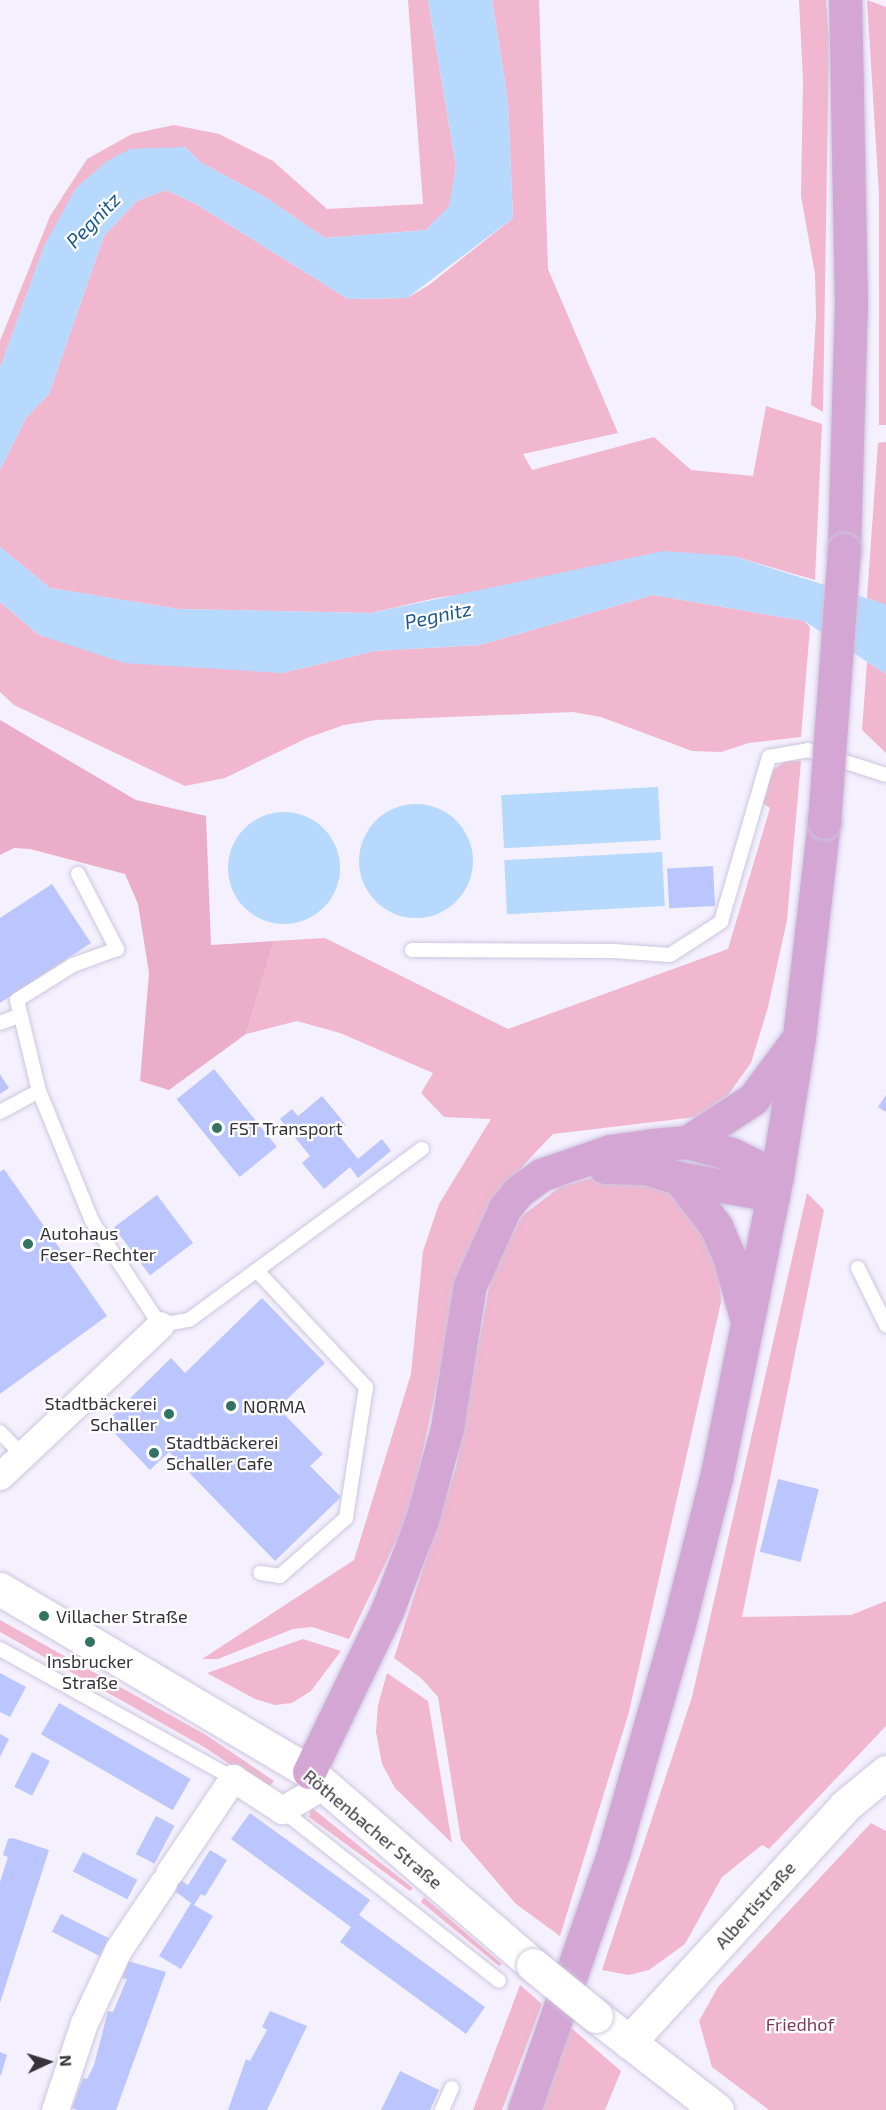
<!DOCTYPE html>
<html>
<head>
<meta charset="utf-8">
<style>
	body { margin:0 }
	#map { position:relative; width:886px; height:2110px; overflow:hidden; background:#f4f0fe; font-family:"Exo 2",sans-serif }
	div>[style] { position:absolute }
	.green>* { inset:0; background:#f0b7cf }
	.forest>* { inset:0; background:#ebaec9 }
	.water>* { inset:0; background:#b7d9fe; transform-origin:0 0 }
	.round { border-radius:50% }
	.building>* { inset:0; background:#bbc6fe; transform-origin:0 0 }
	.roads { filter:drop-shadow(0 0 2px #cec6de) drop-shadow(0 0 2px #cec6de) }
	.lane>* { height:14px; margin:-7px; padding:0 7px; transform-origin:7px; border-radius:7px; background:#fff }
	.street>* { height:27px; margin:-13.5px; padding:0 13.5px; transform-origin:13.5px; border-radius:13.5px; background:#fff }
	.secondary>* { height:33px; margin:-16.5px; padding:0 16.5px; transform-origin:16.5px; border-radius:16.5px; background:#fff }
	.primary>* { height:33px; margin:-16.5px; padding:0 16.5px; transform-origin:16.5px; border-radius:16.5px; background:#d3a6d4 }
	.bridges { filter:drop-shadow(0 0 2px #cec6de) drop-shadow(0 0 2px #cec6de) }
	.secondary-bridge>* { height:33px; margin:-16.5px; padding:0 16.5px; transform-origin:16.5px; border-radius:16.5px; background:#fff }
	.primary-bridge>* { height:33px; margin:-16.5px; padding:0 16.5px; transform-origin:16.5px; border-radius:16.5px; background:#d3a6d4 }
	.dots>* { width:16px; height:16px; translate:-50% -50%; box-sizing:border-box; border:3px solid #fff; border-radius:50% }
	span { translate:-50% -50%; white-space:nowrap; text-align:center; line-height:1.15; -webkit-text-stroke:4.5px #fff; paint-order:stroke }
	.poi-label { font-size:18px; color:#36333c }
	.left { translate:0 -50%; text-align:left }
	.right { translate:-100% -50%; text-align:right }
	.street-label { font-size:18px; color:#36333c }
	.park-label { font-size:18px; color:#81385d }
	.water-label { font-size:20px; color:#1d5990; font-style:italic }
	.north { position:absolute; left:18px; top:2032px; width:60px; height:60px; -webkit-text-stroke:4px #fff; paint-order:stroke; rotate:86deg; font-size:16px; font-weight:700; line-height:24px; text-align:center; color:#36333c }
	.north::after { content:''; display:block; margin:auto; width:21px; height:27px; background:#36333c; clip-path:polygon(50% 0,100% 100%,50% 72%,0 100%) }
</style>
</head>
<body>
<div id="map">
	<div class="green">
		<i style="clip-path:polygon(408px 0,428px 0,456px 166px,450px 206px,426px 230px,325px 238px,265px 197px,200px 162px,185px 147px,45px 244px,0 368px,0 341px,50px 216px,87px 159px,132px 134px,174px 125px,219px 134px,273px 161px,327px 209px,423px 204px)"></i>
		<i style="clip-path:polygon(492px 0,539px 0,548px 269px,618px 433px,523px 454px,532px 470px,654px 437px,691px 470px,753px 476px,766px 406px,822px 424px,815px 580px,733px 556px,436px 598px,371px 613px,178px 609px,50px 588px,0 547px,0 470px,26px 418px,49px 394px,104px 236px,137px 201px,166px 190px,196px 204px,348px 299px,407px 298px,429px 285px,513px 218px,508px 101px)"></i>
		<i style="clip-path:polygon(799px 0,826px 0,829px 38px,823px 412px,811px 405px,816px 316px,815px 274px,801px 196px,803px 81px)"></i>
		<i style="clip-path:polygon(867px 0,886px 7px,886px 425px,879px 425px,879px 194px)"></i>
		<i style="clip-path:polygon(886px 442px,886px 606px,867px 598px,878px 443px)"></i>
		<i style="clip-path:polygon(653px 595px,804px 621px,810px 627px,801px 737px,749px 743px,721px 752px,692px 751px,601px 717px,573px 712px,376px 720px,344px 725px,307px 738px,225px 778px,185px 786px,14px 705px,0 692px,0 602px,39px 635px,282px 673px,375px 651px,480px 645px)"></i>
		<i style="clip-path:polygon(867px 662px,886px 674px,886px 753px,862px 730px)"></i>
		<i style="clip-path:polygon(786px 761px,801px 761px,787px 920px,768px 1007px,751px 1063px,728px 1095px,696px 1117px,553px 1134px,530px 1158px,488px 1208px,439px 1375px,410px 1512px,349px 1639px,312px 1627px,293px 1629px,218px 1659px,202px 1659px,354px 1560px,411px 1374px,423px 1251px,439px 1204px,491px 1119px,444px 1117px,421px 1093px,433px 1073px,340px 1033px,297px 1021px,246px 1034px,274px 941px,325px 938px,508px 1029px,728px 949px,770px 808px,760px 801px,774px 769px)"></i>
		<i style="clip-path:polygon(605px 1174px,678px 1191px,719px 1256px,721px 1302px,629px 1712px,560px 1936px,516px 1904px,461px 1840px,438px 1697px,421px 1678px,394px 1658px,456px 1467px,492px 1271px,522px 1216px,560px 1187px)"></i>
		<i style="clip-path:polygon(807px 1193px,824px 1210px,742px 1617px,851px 1615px,886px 1601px,886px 1726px,769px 1849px,762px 1845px,722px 1877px,685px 1944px,649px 1970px,629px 1975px,602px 1970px,692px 1697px)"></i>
		<i style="clip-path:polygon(0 1620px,206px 1735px,274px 1781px,267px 1789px,204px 1747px,0 1632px)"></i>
		<i style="clip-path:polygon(303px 1639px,341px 1651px,311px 1691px,292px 1703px,275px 1705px,255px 1699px,207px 1673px)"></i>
		<i style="clip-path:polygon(387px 1673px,428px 1701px,452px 1843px,395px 1788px,382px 1764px,376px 1732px,378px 1705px)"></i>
		<i style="clip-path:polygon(311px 1807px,368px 1853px,413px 1888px,410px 1891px,309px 1817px)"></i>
		<i style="clip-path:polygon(871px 1823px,886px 1831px,886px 2110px,769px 2110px,712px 2067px,699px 2021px,718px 1987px)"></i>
		<i style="clip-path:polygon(424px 1897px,502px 1964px,499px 1966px,421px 1902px)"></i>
		<i style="clip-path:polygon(520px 1985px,542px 2004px,502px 2110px,473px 2110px)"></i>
		<i style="clip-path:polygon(569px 2026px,621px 2071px,605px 2110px,539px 2110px)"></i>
	</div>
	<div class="forest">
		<i style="clip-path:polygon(0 720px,136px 800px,206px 816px,211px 945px,274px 941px,246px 1034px,169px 1090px,140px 1081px,149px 973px,138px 904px,125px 874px,30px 849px,14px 848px,0 855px)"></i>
	</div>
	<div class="water">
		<i style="clip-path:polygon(428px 0,492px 0,508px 101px,513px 218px,407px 298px,348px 299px,196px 204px,166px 190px,137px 201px,104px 236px,49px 394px,26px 418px,0 470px,0 368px,45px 244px,76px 188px,107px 161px,130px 149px,185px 147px,200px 162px,265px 197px,325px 238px,426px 230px,449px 206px,456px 166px)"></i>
		<i style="clip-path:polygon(0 547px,50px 588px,178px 609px,371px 613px,663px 551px,733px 556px,882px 603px,886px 606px,886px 674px,804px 621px,653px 595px,480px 645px,375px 651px,282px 673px,124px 663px,39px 635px,0 602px)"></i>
		<i style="left:658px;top:787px;width:53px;height:157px;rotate:87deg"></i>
		<i class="round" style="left:359px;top:804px;width:114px;height:114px"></i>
		<i class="round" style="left:228px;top:812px;width:112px;height:112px"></i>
		<i style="left:662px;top:852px;width:54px;height:158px;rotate:87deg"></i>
	</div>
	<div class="building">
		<i style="left:713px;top:866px;width:40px;height:46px;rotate:87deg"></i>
		<i style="clip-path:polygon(52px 884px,91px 943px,0 1003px,0 918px)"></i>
		<i style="left:214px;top:1069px;width:100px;height:48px;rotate:51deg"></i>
		<i style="clip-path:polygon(0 1074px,9px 1088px,0 1094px)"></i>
		<i style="clip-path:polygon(886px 1095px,886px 1112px,878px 1107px)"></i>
		<i style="clip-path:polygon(322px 1096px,346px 1125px,337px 1133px,358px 1159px,382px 1139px,391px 1151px,358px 1178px,350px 1167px,324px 1189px,302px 1163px,310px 1156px,280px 1119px,292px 1109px,298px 1116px)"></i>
		<i style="clip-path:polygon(4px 1169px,107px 1316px,0 1394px,0 1172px)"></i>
		<i style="left:157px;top:1195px;width:60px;height:54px;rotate:53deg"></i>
		<i style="clip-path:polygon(262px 1298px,325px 1363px,278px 1408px,323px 1454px,310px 1466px,341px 1497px,275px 1561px,169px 1452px,150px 1470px,105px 1423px,171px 1358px,185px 1373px)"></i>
		<i style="left:778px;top:1479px;width:42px;height:75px;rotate:14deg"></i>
		<i style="clip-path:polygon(0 1673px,26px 1687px,10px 1717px,0 1712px)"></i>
		<i style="left:59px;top:1703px;width:152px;height:36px;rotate:30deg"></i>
		<i style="clip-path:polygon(0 1734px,9px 1739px,0 1757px)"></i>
		<i style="left:32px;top:1752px;width:20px;height:39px;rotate:27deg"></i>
		<i style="clip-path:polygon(250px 1813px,370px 1900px,359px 1915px,485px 2007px,466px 2034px,340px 1942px,351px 1927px,231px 1839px)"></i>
		<i style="left:156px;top:1816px;width:21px;height:43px;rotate:28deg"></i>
		<i style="clip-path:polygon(13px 1838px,49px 1850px,0 2003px,0 1882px,8px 1857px,3px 1855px,8px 1839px)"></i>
		<i style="clip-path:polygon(210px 1850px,227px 1860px,205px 1896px,201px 1894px,194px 1905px,213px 1916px,181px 1969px,159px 1956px,191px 1903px,172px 1889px,179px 1879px,188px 1885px)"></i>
		<i style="left:83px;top:1852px;width:61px;height:22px;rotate:27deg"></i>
		<i style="left:61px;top:1914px;width:54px;height:20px;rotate:27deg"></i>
		<i style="clip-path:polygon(128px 1961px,166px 1972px,116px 2110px,77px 2110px,72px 2108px,83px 2078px,87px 2079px,94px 2065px,108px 2011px,113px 2012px,127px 1979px,122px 1978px)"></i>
		<i style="clip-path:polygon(270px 2011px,307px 2026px,267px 2110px,228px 2110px,246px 2059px,250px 2061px,267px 2030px,262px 2027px)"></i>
		<i style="clip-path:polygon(0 2052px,7px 2055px,1px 2075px,0 2075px)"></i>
		<i style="clip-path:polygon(400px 2071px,439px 2090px,430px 2110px,381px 2110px)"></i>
	</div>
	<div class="roads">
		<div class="lane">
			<i style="left:78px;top:874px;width:85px;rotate:62.5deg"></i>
			<i style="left:117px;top:949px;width:47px;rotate:160deg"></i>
			<i style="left:73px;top:965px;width:66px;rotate:148deg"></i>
			<i style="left:17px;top:1000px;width:94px;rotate:76.4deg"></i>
			<i style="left:39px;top:1091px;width:140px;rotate:67.8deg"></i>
			<i style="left:92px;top:1221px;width:124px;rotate:56.8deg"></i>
			<i style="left:160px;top:1325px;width:29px;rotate:-10deg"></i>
			<i style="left:189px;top:1320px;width:289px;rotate:-36.3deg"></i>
			<i style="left:412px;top:950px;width:201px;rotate:0.3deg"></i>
			<i style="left:613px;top:951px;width:57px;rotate:4deg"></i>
			<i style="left:670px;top:955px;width:61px;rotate:-32.9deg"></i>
			<i style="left:721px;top:922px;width:172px;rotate:-73.8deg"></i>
			<i style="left:769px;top:757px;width:40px;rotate:-10deg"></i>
			<i style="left:808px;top:750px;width:82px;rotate:17.8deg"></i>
			<i style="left:0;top:1023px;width:22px;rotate:-21deg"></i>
			<i style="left:0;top:1112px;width:44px;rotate:-28.3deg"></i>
			<i style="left:858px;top:1268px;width:64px;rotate:63.8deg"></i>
			<i style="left:258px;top:1272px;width:158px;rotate:46.8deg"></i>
			<i style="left:366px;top:1387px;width:133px;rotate:98.7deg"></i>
			<i style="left:346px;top:1518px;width:88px;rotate:138.7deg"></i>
			<i style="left:280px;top:1576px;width:20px;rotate:-171deg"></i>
			<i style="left:0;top:1432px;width:32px;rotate:46deg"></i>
			<i style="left:0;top:1649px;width:266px;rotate:29deg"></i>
			<i style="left:282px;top:1810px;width:276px;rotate:38.2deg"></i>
			<i style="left:442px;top:2110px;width:24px;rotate:-66deg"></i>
		</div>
		<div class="street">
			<i style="left:0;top:1476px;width:220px;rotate:-43.3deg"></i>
			<i style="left:169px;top:1873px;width:115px;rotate:-56deg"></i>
			<i style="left:233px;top:1778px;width:59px;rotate:33.1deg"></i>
			<i style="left:282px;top:1810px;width:49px;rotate:-30.8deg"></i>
			<i style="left:55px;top:2110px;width:92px;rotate:-71.6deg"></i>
			<i style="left:84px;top:2023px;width:81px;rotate:-65deg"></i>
			<i style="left:118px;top:1950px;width:81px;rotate:-56.1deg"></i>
		</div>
		<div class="secondary">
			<i style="left:0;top:1589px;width:359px;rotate:30.6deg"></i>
			<i style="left:309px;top:1772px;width:296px;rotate:40.7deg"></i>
			<i style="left:596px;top:2016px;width:153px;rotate:37.8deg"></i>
			<i style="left:629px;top:2042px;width:320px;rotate:-47.5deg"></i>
			<i style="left:845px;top:1806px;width:53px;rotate:-39.7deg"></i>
		</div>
		<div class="primary">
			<i style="left:844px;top:550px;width:245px;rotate:-88.4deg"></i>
			<i style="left:851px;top:305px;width:305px;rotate:-91.1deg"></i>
			<i style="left:687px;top:1142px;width:79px;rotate:-33.1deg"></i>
			<i style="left:753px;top:1099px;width:69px;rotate:-53.3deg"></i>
			<i style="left:605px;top:1167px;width:41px;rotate:1.4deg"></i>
			<i style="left:646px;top:1168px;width:34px;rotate:17deg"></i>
			<i style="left:679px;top:1178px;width:96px;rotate:10.3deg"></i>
			<i style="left:679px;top:1178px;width:61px;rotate:52.4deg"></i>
			<i style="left:716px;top:1226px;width:33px;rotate:67deg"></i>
			<i style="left:729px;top:1256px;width:67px;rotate:74.5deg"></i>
			<i style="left:309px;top:1772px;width:179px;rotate:-64.2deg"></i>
			<i style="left:387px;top:1611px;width:97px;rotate:-69deg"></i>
			<i style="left:422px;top:1520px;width:95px;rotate:-74.8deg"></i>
			<i style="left:447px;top:1428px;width:145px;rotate:-80.9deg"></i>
			<i style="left:470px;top:1285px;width:85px;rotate:-65.6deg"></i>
			<i style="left:505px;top:1208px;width:22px;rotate:-51deg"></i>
			<i style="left:519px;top:1191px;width:27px;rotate:-36deg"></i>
			<i style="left:541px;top:1175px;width:73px;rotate:-19.2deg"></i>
			<i style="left:610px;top:1151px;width:43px;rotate:-7.9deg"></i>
			<i style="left:653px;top:1145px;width:34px;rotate:-5deg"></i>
			<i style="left:687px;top:1142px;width:46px;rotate:15.3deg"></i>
			<i style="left:731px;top:1154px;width:51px;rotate:25.6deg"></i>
			<i style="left:524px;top:2110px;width:274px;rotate:-70.8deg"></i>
			<i style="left:614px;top:1851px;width:232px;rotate:-74deg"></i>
			<i style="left:678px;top:1628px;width:155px;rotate:-75.8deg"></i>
			<i style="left:716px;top:1478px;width:308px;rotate:-78.6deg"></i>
			<i style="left:777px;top:1176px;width:141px;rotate:-81deg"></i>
			<i style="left:799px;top:1037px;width:216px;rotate:-83.4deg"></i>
		</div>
	</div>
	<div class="bridges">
		<div class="secondary-bridge">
			<i style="left:533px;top:1965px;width:81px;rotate:39deg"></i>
		</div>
		<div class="primary-bridge">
			<i style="left:824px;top:822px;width:273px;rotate:-85.8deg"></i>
		</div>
	</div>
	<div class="dots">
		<i style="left:217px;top:1128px;background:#327363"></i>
		<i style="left:28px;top:1244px;background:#327363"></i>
		<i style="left:231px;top:1406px;background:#327363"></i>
		<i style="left:169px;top:1414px;background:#327363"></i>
		<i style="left:154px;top:1453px;background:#327363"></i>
		<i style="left:44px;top:1616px;background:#327363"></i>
		<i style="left:90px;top:1642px;background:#327363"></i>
	</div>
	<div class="poi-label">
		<span class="left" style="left:229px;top:1128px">FST Transport</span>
		<span class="left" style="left:40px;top:1244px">Autohaus<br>Feser-Rechter</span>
		<span class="right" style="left:157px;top:1414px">Stadtbäckerei<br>Schaller</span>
		<span class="left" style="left:243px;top:1406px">NORMA</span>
		<span class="left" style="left:166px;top:1453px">Stadtbäckerei<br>Schaller Cafe</span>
		<span class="left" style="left:56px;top:1616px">Villacher Straße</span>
		<span style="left:90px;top:1672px">Insbrucker<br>Straße</span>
	</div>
	<div class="street-label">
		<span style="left:373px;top:1829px;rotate:40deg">Röthenbacher Straße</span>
		<span style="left:755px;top:1905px;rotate:-48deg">Albertistraße</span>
	</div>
	<div class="park-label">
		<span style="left:800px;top:2024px">Friedhof</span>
	</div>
	<div class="water-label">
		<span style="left:93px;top:220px;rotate:-46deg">Pegnitz</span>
		<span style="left:438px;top:615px;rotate:-12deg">Pegnitz</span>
	</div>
	<div class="north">N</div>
</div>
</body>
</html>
